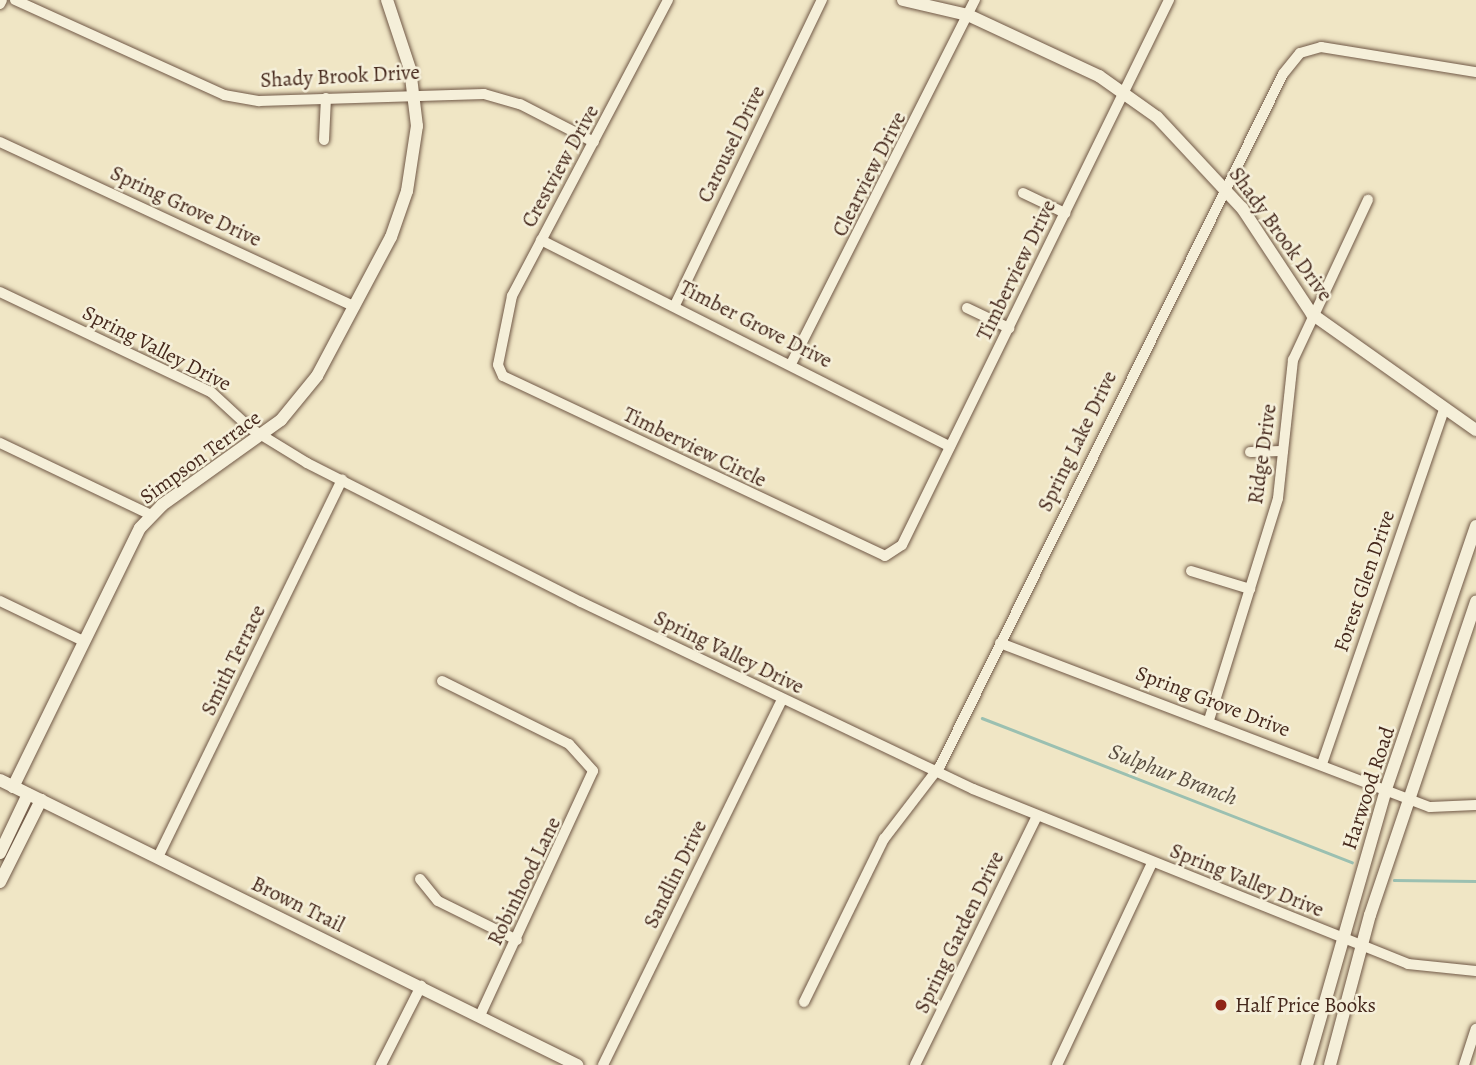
<!DOCTYPE html>
<html>
<head>
<meta charset="utf-8">
<style>
	body { margin:0 }
	#map { position:relative; width:1476px; height:1065px; overflow:hidden; background:#f0e6c5; font-family:Alegreya,serif }
	div>[style] { position:absolute }
	.stream>* { height:2.5px; margin:-1.25px; padding:0 1.25px; transform-origin:1.25px; border-radius:1.25px; background:#9bc0b1 }
	.roads { filter:drop-shadow(0 0 2px #705846) drop-shadow(0 0 2px #705846) }
	.minor>* { height:10px; margin:-5px; padding:0 5px; transform-origin:5px; border-radius:5px; background:#f5efd9 }
	.tertiary>* { height:12px; margin:-6px; padding:0 6px; transform-origin:6px; border-radius:6px; background:#f5efd9 }
	.secondary>* { height:12px; margin:-6px; padding:0 6px; transform-origin:6px; border-radius:6px; background:#f5efd9 }
	.dots>* { width:19px; height:19px; translate:-50% -50%; box-sizing:border-box; border:4px solid #f5efd9; border-radius:50% }
	span { translate:-50% -50%; white-space:nowrap; text-align:center; line-height:1.15; -webkit-text-stroke:5px #f5efd9; paint-order:stroke }
	.street-label { font-size:21px; color:#45281c }
	.poi-label { font-size:21px; color:#45281c }
	.left { translate:0 -50%; text-align:left }
	.water-label { font-size:23px; color:#5a4e41; font-style:italic }
</style>
</head>
<body>
<div id="map">
	<div class="stream">
		<i style="left:982px;top:718px;width:397px;rotate:21.3deg"></i>
		<i style="left:1394px;top:880px;width:82px;rotate:0.7deg"></i>
	</div>
	<div class="roads">
		<div class="minor">
			<i style="left:15px;top:0;width:230px;rotate:24.4deg"></i>
			<i style="left:224px;top:95px;width:36px;rotate:10deg"></i>
			<i style="left:259px;top:101px;width:225px;rotate:-1.8deg"></i>
			<i style="left:484px;top:94px;width:37px;rotate:16deg"></i>
			<i style="left:520px;top:104px;width:83px;rotate:27.2deg"></i>
			<i style="left:668px;top:0;width:335px;rotate:117.8deg"></i>
			<i style="left:512px;top:296px;width:70px;rotate:101.5deg"></i>
			<i style="left:498px;top:365px;width:12px;rotate:66deg"></i>
			<i style="left:503px;top:376px;width:422px;rotate:25.2deg"></i>
			<i style="left:885px;top:556px;width:20px;rotate:-33deg"></i>
			<i style="left:902px;top:545px;width:607px;rotate:-63.9deg"></i>
			<i style="left:0;top:4px;width:4px;rotate:-63deg"></i>
			<i style="left:324px;top:140px;width:42px;rotate:-87.3deg"></i>
			<i style="left:0;top:142px;width:391px;rotate:24.9deg"></i>
			<i style="left:1023px;top:193px;width:47px;rotate:25.5deg"></i>
			<i style="left:541px;top:240px;width:458px;rotate:26.8deg"></i>
			<i style="left:0;top:292px;width:233px;rotate:25.4deg"></i>
			<i style="left:211px;top:392px;width:53px;rotate:42.7deg"></i>
			<i style="left:250px;top:428px;width:67px;rotate:31.6deg"></i>
			<i style="left:307px;top:463px;width:307px;rotate:26.9deg"></i>
			<i style="left:581px;top:602px;width:434px;rotate:25.5deg"></i>
			<i style="left:973px;top:789px;width:469px;rotate:21.9deg"></i>
			<i style="left:1408px;top:964px;width:68px;rotate:5.9deg"></i>
			<i style="left:675px;top:305px;width:339px;rotate:-64.3deg"></i>
			<i style="left:967px;top:308px;width:47px;rotate:25.5deg"></i>
			<i style="left:792px;top:362px;width:406px;rotate:-63.2deg"></i>
			<i style="left:0;top:443px;width:167px;rotate:25.5deg"></i>
			<i style="left:1250px;top:452px;width:33px;rotate:-2deg"></i>
			<i style="left:1191px;top:571px;width:62px;rotate:17deg"></i>
			<i style="left:0;top:601px;width:92px;rotate:25.7deg"></i>
			<i style="left:1000px;top:643px;width:460px;rotate:20.9deg"></i>
			<i style="left:1430px;top:807px;width:46px;rotate:-2.5deg"></i>
			<i style="left:442px;top:681px;width:142px;rotate:26.4deg"></i>
			<i style="left:569px;top:744px;width:36px;rotate:48deg"></i>
			<i style="left:593px;top:771px;width:269px;rotate:114.8deg"></i>
			<i style="left:1209px;top:720px;width:232px;rotate:-72.7deg"></i>
			<i style="left:1278px;top:498px;width:139px;rotate:-83.8deg"></i>
			<i style="left:1293px;top:360px;width:177px;rotate:-64.9deg"></i>
			<i style="left:1322px;top:764px;width:374px;rotate:-71deg"></i>
			<i style="left:158px;top:857px;width:420px;rotate:-64deg"></i>
			<i style="left:420px;top:879px;width:28px;rotate:51deg"></i>
			<i style="left:438px;top:901px;width:88px;rotate:26.3deg"></i>
			<i style="left:804px;top:1002px;width:182px;rotate:-63.9deg"></i>
			<i style="left:884px;top:839px;width:92px;rotate:-52.5deg"></i>
			<i style="left:940px;top:766px;width:772px;rotate:-63.63deg"></i>
			<i style="left:1283px;top:74px;width:27px;rotate:-51deg"></i>
			<i style="left:1300px;top:53px;width:22px;rotate:-16deg"></i>
			<i style="left:1321px;top:47px;width:157px;rotate:9.2deg"></i>
			<i style="left:381px;top:1065px;width:89px;rotate:-63.1deg"></i>
			<i style="left:603px;top:1065px;width:407px;rotate:-63.9deg"></i>
			<i style="left:915px;top:1065px;width:277px;rotate:-63.9deg"></i>
			<i style="left:1057px;top:1065px;width:223px;rotate:-64.8deg"></i>
			<i style="left:1464px;top:1065px;width:38px;rotate:-72deg"></i>
		</div>
		<div class="tertiary">
			<i style="left:903px;top:0;width:67px;rotate:13deg"></i>
			<i style="left:968px;top:15px;width:145px;rotate:25deg"></i>
			<i style="left:1099px;top:76px;width:71px;rotate:35.3deg"></i>
			<i style="left:1157px;top:117px;width:125px;rotate:47deg"></i>
			<i style="left:1242px;top:208px;width:127px;rotate:56.6deg"></i>
			<i style="left:1312px;top:314px;width:201px;rotate:35.3deg"></i>
			<i style="left:0;top:780px;width:644px;rotate:26.29deg"></i>
			<i style="left:13px;top:787px;width:288px;rotate:-63.9deg"></i>
			<i style="left:140px;top:528px;width:32px;rotate:-46deg"></i>
			<i style="left:162px;top:505px;width:146px;rotate:-35.5deg"></i>
			<i style="left:281px;top:420px;width:57px;rotate:-50.7deg"></i>
			<i style="left:317px;top:376px;width:157px;rotate:-62deg"></i>
			<i style="left:391px;top:237px;width:49px;rotate:-70.8deg"></i>
			<i style="left:407px;top:191px;width:66px;rotate:-81.3deg"></i>
			<i style="left:417px;top:126px;width:57px;rotate:-97deg"></i>
			<i style="left:410px;top:69px;width:73px;rotate:-108.4deg"></i>
			<i style="left:0;top:853px;width:65px;rotate:-64.6deg"></i>
			<i style="left:0;top:882px;width:92px;rotate:-63.4deg"></i>
		</div>
		<div class="secondary">
			<i style="left:1307px;top:1065px;width:287px;rotate:-74deg"></i>
			<i style="left:1386px;top:789px;width:278px;rotate:-71.1deg"></i>
			<i style="left:1330px;top:1065px;width:155px;rotate:-75.1deg"></i>
			<i style="left:1370px;top:915px;width:331px;rotate:-71.3deg"></i>
		</div>
	</div>
	<div class="dots">
		<i style="left:1221px;top:1005px;background:#8f2418"></i>
	</div>
	<div class="street-label">
		<span style="left:340px;top:76px;rotate:-3deg">Shady Brook Drive</span>
		<span style="left:731px;top:144px;rotate:-64deg">Carousel Drive</span>
		<span style="left:560px;top:166px;rotate:-61deg">Crestview Drive</span>
		<span style="left:869px;top:174px;rotate:-63deg">Clearview Drive</span>
		<span style="left:186px;top:206px;rotate:25deg">Spring Grove Drive</span>
		<span style="left:1281px;top:234px;rotate:54deg">Shady Brook Drive</span>
		<span style="left:1016px;top:270px;rotate:-64deg">Timberview Drive</span>
		<span style="left:756px;top:324px;rotate:27deg">Timber Grove Drive</span>
		<span style="left:157px;top:348px;rotate:27deg">Spring Valley Drive</span>
		<span style="left:1077px;top:441px;rotate:-64deg">Spring Lake Drive</span>
		<span style="left:695px;top:447px;rotate:26deg">Timberview Circle</span>
		<span style="left:1262px;top:454px;rotate:-82deg">Ridge Drive</span>
		<span style="left:200px;top:457px;rotate:-36deg">Simpson Terrace</span>
		<span style="left:1364px;top:581px;rotate:-71deg">Forest Glen Drive</span>
		<span style="left:729px;top:652px;rotate:26deg">Spring Valley Drive</span>
		<span style="left:233px;top:660px;rotate:-64deg">Smith Terrace</span>
		<span style="left:1213px;top:701px;rotate:21deg">Spring Grove Drive</span>
		<span style="left:1368px;top:788px;rotate:-72deg">Harwood Road</span>
		<span style="left:675px;top:874px;rotate:-64deg">Sandlin Drive</span>
		<span style="left:1247px;top:880px;rotate:22deg">Spring Valley Drive</span>
		<span style="left:524px;top:881px;rotate:-64deg">Robinhood Lane</span>
		<span style="left:298px;top:904px;rotate:26deg">Brown Trail</span>
		<span style="left:959px;top:932px;rotate:-64deg">Spring Garden Drive</span>
	</div>
	<div class="poi-label">
		<span class="left" style="left:1235px;top:1005px">Half Price Books</span>
	</div>
	<div class="water-label">
		<span style="left:1173px;top:775px;rotate:21deg">Sulphur Branch</span>
	</div>
</div>
</body>
</html>
